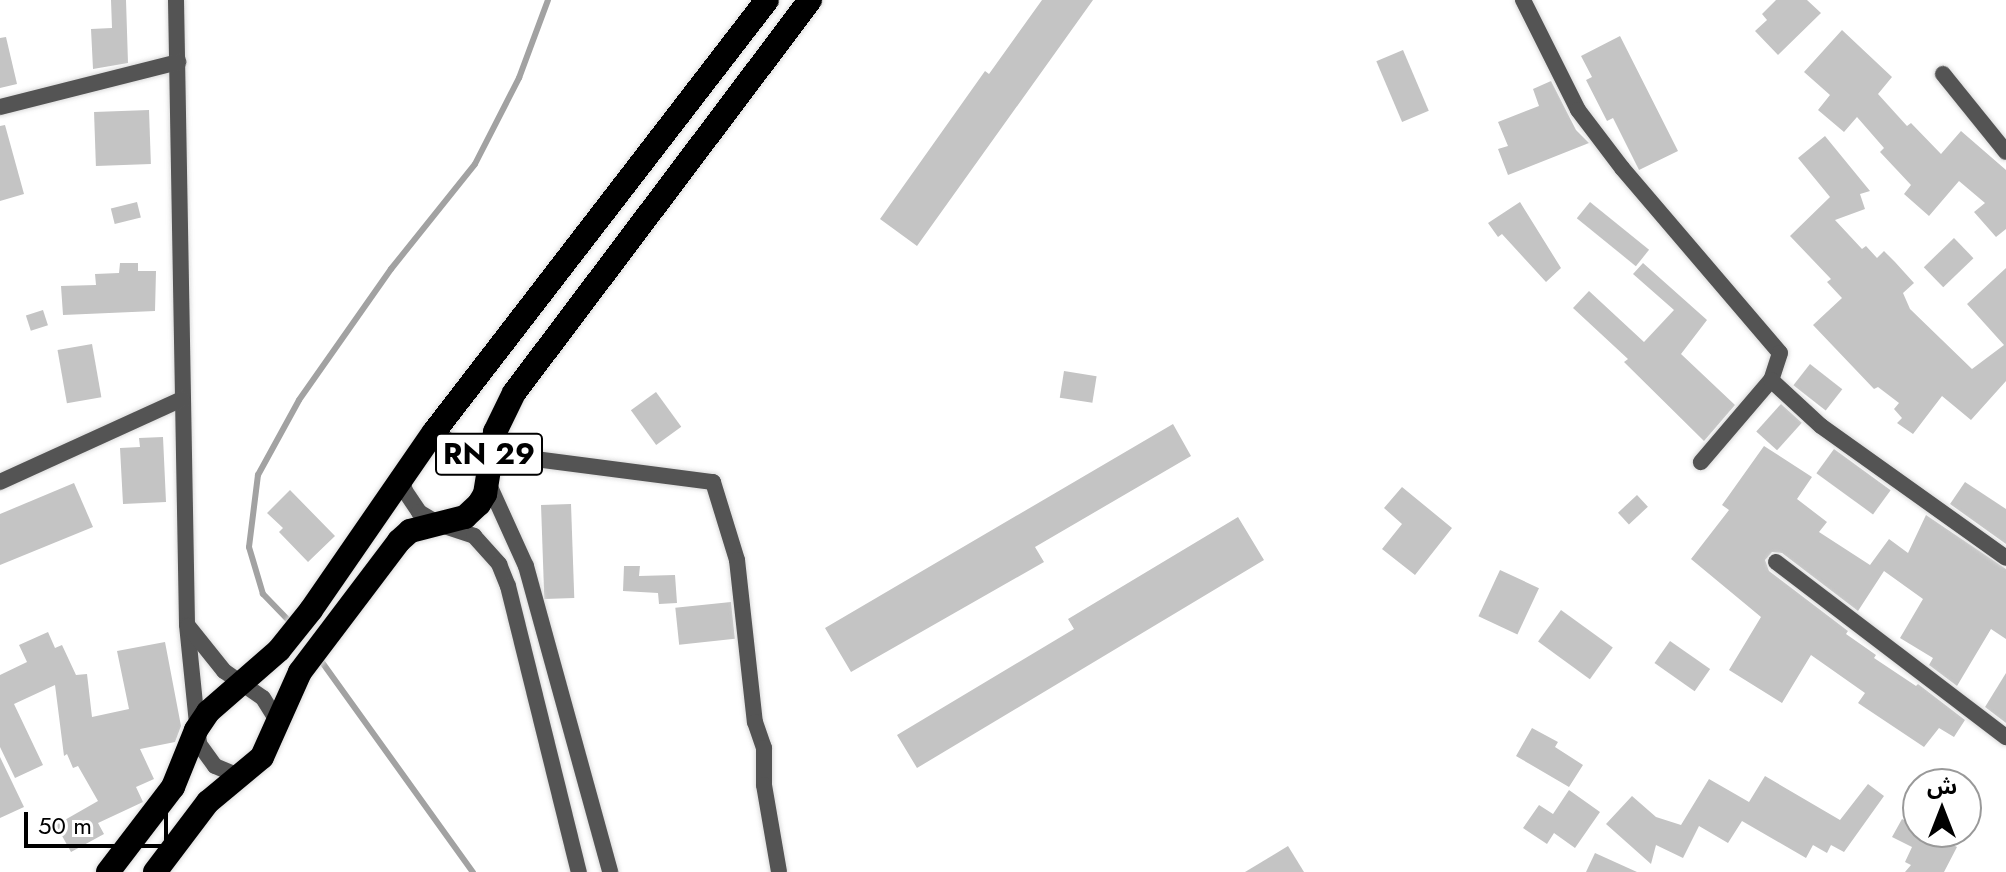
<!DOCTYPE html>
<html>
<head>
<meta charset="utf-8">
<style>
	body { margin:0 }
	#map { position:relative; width:2006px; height:872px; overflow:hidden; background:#fff; font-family:Jost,"Noto Sans Arabic",sans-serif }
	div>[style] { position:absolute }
	.stream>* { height:6px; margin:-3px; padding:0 3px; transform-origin:3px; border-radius:3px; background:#a2a2a2 }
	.building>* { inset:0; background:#c4c4c4; transform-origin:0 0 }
	.roads { filter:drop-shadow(0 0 2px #dbdbdb) drop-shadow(0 0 2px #dbdbdb) }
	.street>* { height:16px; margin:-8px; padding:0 8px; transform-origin:8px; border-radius:8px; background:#545454 }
	.highway>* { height:24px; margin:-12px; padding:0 12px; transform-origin:12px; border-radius:12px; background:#000 }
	span { translate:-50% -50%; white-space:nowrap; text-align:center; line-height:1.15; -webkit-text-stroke:7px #fff; paint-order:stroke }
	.shield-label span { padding:2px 6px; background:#fff; border:2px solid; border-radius:6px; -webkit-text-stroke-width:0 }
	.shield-label { font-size:30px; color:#000; font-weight:700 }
	.north { position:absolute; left:1902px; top:768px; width:80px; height:80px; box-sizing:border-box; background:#fff; border:2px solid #999; border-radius:50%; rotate:0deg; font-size:22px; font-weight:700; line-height:32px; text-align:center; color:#000 }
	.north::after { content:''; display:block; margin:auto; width:28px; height:36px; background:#000; clip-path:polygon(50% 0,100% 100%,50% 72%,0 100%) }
	.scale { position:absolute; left:24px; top:812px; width:144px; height:36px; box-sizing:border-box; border:4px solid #000; border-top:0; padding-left:10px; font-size:24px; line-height:28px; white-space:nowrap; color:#000; -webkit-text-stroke:6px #fff; paint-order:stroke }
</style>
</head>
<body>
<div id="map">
	<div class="stream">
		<i style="left:292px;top:624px;width:42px;rotate:-134deg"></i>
		<i style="left:263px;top:594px;width:49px;rotate:-106.6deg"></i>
		<i style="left:249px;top:547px;width:73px;rotate:-82.9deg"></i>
		<i style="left:258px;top:475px;width:85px;rotate:-61.3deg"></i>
		<i style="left:299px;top:400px;width:160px;rotate:-54.9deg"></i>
		<i style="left:391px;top:269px;width:134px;rotate:-51.3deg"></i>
		<i style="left:475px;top:164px;width:97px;rotate:-62.9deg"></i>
		<i style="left:519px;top:78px;width:83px;rotate:-69.6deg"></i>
		<i style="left:319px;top:658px;width:264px;rotate:54.3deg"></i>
	</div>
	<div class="building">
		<i style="clip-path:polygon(111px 0,126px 0,128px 63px,93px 69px,91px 29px,112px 28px)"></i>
		<i style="clip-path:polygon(1042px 0,1093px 0,917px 246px,880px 219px,985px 71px,989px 74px)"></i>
		<i style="clip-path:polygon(1776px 0,1807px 0,1821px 13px,1778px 55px,1755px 31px,1767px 20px,1762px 14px)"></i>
		<i style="clip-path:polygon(1842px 30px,1892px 77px,1878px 94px,1907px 126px,1911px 123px,1941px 154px,1961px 131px,2006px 170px,2006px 229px,1996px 237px,1974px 212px,1985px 203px,1959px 181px,1929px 216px,1904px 194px,1911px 185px,1880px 152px,1884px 148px,1857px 117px,1844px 132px,1818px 110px,1830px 95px,1804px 72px)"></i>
		<i style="clip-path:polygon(1620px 36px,1678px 151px,1639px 170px,1613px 118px,1607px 121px,1586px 80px,1592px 77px,1581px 56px)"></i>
		<i style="clip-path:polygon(6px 37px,17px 84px,0 88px,0 38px)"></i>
		<i style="left:1403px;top:50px;width:66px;height:29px;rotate:67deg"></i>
		<i style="clip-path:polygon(1551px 81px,1576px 130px,1589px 143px,1508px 175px,1498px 149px,1508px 146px,1498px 122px,1539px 106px,1533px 89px)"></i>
		<i style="left:149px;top:110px;width:54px;height:55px;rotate:88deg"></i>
		<i style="clip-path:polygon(5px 125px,24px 194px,0 201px,0 126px)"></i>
		<i style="clip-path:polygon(1825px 136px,1870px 191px,1860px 194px,1865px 209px,1835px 220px,1862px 249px,1866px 246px,1877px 258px,1884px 251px,1895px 262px,1914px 283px,1903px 293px,1910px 309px,1972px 369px,2004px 345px,1967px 304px,2006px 268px,2006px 381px,1971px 420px,1942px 396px,1913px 434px,1897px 423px,1902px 418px,1894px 409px,1899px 403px,1878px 387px,1874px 389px,1813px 325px,1842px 298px,1827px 282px,1831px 279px,1790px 236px,1830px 197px,1798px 158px)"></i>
		<i style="left:137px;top:202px;width:16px;height:27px;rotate:76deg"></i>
		<i style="clip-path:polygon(1520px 202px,1561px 268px,1546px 282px,1502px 234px,1498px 237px,1488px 223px)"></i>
		<i style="left:1590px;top:202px;width:76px;height:21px;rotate:39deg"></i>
		<i style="left:1954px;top:238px;width:28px;height:42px;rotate:46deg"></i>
		<i style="clip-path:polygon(120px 263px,138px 263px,138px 271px,156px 271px,155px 311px,63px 315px,61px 286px,96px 285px,95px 274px,119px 273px)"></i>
		<i style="clip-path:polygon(1643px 263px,1707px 320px,1681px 354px,1735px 405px,1704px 441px,1624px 362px,1628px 359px,1573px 308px,1589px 291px,1644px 342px,1674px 310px,1633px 274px)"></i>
		<i style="left:43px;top:310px;width:16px;height:18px;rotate:72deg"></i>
		<i style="left:92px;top:344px;width:54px;height:35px;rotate:80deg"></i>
		<i style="left:1810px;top:364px;width:41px;height:27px;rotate:38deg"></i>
		<i style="left:1064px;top:371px;width:33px;height:27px;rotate:9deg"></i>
		<i style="left:656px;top:392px;width:43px;height:31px;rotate:54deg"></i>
		<i style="left:1781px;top:404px;width:28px;height:37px;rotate:42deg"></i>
		<i style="clip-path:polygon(1173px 424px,1191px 456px,1035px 547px,1044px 562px,851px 672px,825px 628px)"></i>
		<i style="clip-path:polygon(163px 437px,166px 502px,123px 504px,120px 448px,140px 447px,139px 438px)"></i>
		<i style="clip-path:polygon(1764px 446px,1812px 477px,1797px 499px,1827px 522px,1819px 532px,1870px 565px,1889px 539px,1908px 553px,1926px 515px,2006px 569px,2006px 639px,1991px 629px,1957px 686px,1929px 665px,1933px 658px,1900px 638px,1923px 599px,1884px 571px,1858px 611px,1782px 553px,1772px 552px,1765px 560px,1769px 571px,1848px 631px,1846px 634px,1876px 655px,1874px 658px,1916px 686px,1918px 684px,1965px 720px,1954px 737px,1939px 728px,1924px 747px,1858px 703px,1865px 693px,1811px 655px,1782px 703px,1729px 670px,1761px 617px,1691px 559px,1729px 510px,1722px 505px)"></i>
		<i style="left:1834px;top:449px;width:70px;height:30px;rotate:36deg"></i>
		<i style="clip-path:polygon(1965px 482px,2006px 509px,2006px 544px,1950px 504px)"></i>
		<i style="clip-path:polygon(74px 483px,93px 527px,0 565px,0 514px)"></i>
		<i style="clip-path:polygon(1402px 487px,1452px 528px,1415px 575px,1382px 549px,1402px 524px,1384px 508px)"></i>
		<i style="clip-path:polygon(290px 490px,335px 536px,308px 562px,279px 532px,283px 528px,267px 513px)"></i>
		<i style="left:1637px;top:495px;width:16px;height:26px;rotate:47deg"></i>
		<i style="left:571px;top:504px;width:94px;height:30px;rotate:88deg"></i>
		<i style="clip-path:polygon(1238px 517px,1264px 560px,917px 768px,897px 735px,1074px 629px,1068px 619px)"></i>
		<i style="clip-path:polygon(624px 566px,640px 566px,639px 576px,675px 575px,677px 603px,659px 604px,658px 593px,623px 591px)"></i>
		<i style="left:1500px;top:570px;width:43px;height:51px;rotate:25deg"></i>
		<i style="left:731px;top:602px;width:37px;height:56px;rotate:84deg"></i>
		<i style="left:1561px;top:610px;width:64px;height:39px;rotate:36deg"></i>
		<i style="clip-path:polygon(48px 632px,55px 648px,62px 645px,76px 675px,87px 674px,92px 717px,129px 709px,117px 651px,165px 642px,181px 726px,175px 742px,140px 749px,154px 779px,136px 787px,143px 802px,98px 823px,104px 834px,71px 852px,56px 825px,98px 801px,78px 766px,73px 768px,67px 754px,64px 756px,55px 685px,14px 704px,43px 765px,15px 778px,0 747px,0 675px,27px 662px,19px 645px)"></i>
		<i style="left:1670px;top:641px;width:49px;height:27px;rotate:35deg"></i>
		<i style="clip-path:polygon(2006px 673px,2006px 723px,1985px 707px)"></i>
		<i style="clip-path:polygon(1532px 728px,1558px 742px,1555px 747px,1583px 765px,1569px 787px,1516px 756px)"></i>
		<i style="clip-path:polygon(0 757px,24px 807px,0 818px)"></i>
		<i style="clip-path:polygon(1765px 776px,1840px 820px,1868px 784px,1884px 796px,1844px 852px,1831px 845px,1827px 853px,1813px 845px,1806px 858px,1742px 821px,1728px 843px,1699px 826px,1683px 858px,1656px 845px,1651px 864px,1606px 824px,1632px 796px,1656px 817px,1681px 825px,1709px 779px,1749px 802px)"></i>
		<i style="clip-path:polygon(1569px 790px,1600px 812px,1575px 848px,1554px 833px,1547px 844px,1523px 828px,1539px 805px,1553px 814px)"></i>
		<i style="clip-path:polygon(1902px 819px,1918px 827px,1918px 832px,1928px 832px,1957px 847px,1944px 872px,1905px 872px,1911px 865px,1905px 862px,1912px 847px,1892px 837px)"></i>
		<i style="clip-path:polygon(1288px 846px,1304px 872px,1245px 872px)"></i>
		<i style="clip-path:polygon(1595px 853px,1637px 872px,1586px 872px)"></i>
	</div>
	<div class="roads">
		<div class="street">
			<i style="left:176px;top:0;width:625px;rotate:88.99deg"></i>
			<i style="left:187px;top:625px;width:120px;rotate:84.2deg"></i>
			<i style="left:199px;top:744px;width:27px;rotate:54deg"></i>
			<i style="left:215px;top:766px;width:26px;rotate:23deg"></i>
			<i style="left:1523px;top:0;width:123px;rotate:63.4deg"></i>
			<i style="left:1578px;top:110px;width:73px;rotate:52.8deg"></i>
			<i style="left:1622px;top:168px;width:243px;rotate:49.5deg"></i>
			<i style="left:1780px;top:353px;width:28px;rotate:108deg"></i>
			<i style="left:1771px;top:380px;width:108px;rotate:130.5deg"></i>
			<i style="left:1943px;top:74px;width:100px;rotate:51.1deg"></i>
			<i style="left:0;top:107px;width:184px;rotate:-14.2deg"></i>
			<i style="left:1771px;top:380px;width:68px;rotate:42.6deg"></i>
			<i style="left:1821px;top:426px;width:227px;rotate:35.5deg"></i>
			<i style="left:426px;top:442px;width:22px;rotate:-5deg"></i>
			<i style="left:448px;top:440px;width:32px;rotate:30deg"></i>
			<i style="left:476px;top:456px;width:121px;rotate:65.6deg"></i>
			<i style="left:526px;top:566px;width:317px;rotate:74.6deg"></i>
			<i style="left:489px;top:453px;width:226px;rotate:7.4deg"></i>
			<i style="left:713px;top:482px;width:82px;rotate:72.9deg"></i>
			<i style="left:737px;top:560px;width:163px;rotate:83.7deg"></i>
			<i style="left:755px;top:722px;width:28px;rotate:71deg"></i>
			<i style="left:764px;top:748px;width:37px;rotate:90deg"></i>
			<i style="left:764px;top:785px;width:88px;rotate:80.2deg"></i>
			<i style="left:402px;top:479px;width:12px;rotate:76deg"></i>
			<i style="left:405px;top:491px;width:25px;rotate:56deg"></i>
			<i style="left:419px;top:512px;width:26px;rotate:31deg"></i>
			<i style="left:441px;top:525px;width:35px;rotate:18deg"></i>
			<i style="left:474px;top:536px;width:38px;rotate:48deg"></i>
			<i style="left:499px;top:564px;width:24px;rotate:68deg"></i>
			<i style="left:508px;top:586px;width:295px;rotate:76.1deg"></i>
			<i style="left:0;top:482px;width:200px;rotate:-24.5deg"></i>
			<i style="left:1776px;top:562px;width:289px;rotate:37.3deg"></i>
			<i style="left:188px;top:626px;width:58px;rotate:51.3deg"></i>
			<i style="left:224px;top:671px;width:47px;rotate:34.7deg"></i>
			<i style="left:263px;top:698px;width:28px;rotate:58deg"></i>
		</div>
		<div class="highway">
			<i style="left:108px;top:872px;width:107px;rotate:-52.6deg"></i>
			<i style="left:173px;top:787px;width:61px;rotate:-68deg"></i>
			<i style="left:196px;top:730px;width:22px;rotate:-56deg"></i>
			<i style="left:208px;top:712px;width:94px;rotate:-41.1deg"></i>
			<i style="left:279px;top:650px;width:51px;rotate:-51.3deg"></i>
			<i style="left:311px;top:610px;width:216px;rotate:-55.4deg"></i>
			<i style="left:434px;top:432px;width:545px;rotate:-52.37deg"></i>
			<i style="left:155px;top:872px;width:88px;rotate:-52.9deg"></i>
			<i style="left:208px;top:802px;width:70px;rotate:-39.8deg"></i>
			<i style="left:262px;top:757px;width:93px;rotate:-65.9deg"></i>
			<i style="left:300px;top:672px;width:164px;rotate:-52.9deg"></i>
			<i style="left:399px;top:541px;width:15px;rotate:-42deg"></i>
			<i style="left:410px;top:531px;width:57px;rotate:-14.3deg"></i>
			<i style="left:465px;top:517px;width:19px;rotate:-43deg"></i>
			<i style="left:479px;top:504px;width:12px;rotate:-59deg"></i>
			<i style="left:485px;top:494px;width:63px;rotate:-80.8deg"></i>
			<i style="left:495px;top:432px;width:43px;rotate:-64deg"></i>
			<i style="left:514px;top:393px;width:492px;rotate:-53deg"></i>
		</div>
	</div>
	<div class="shield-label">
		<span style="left:489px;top:454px">RN 29</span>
	</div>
	<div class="north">ش</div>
	<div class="scale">50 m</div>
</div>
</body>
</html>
